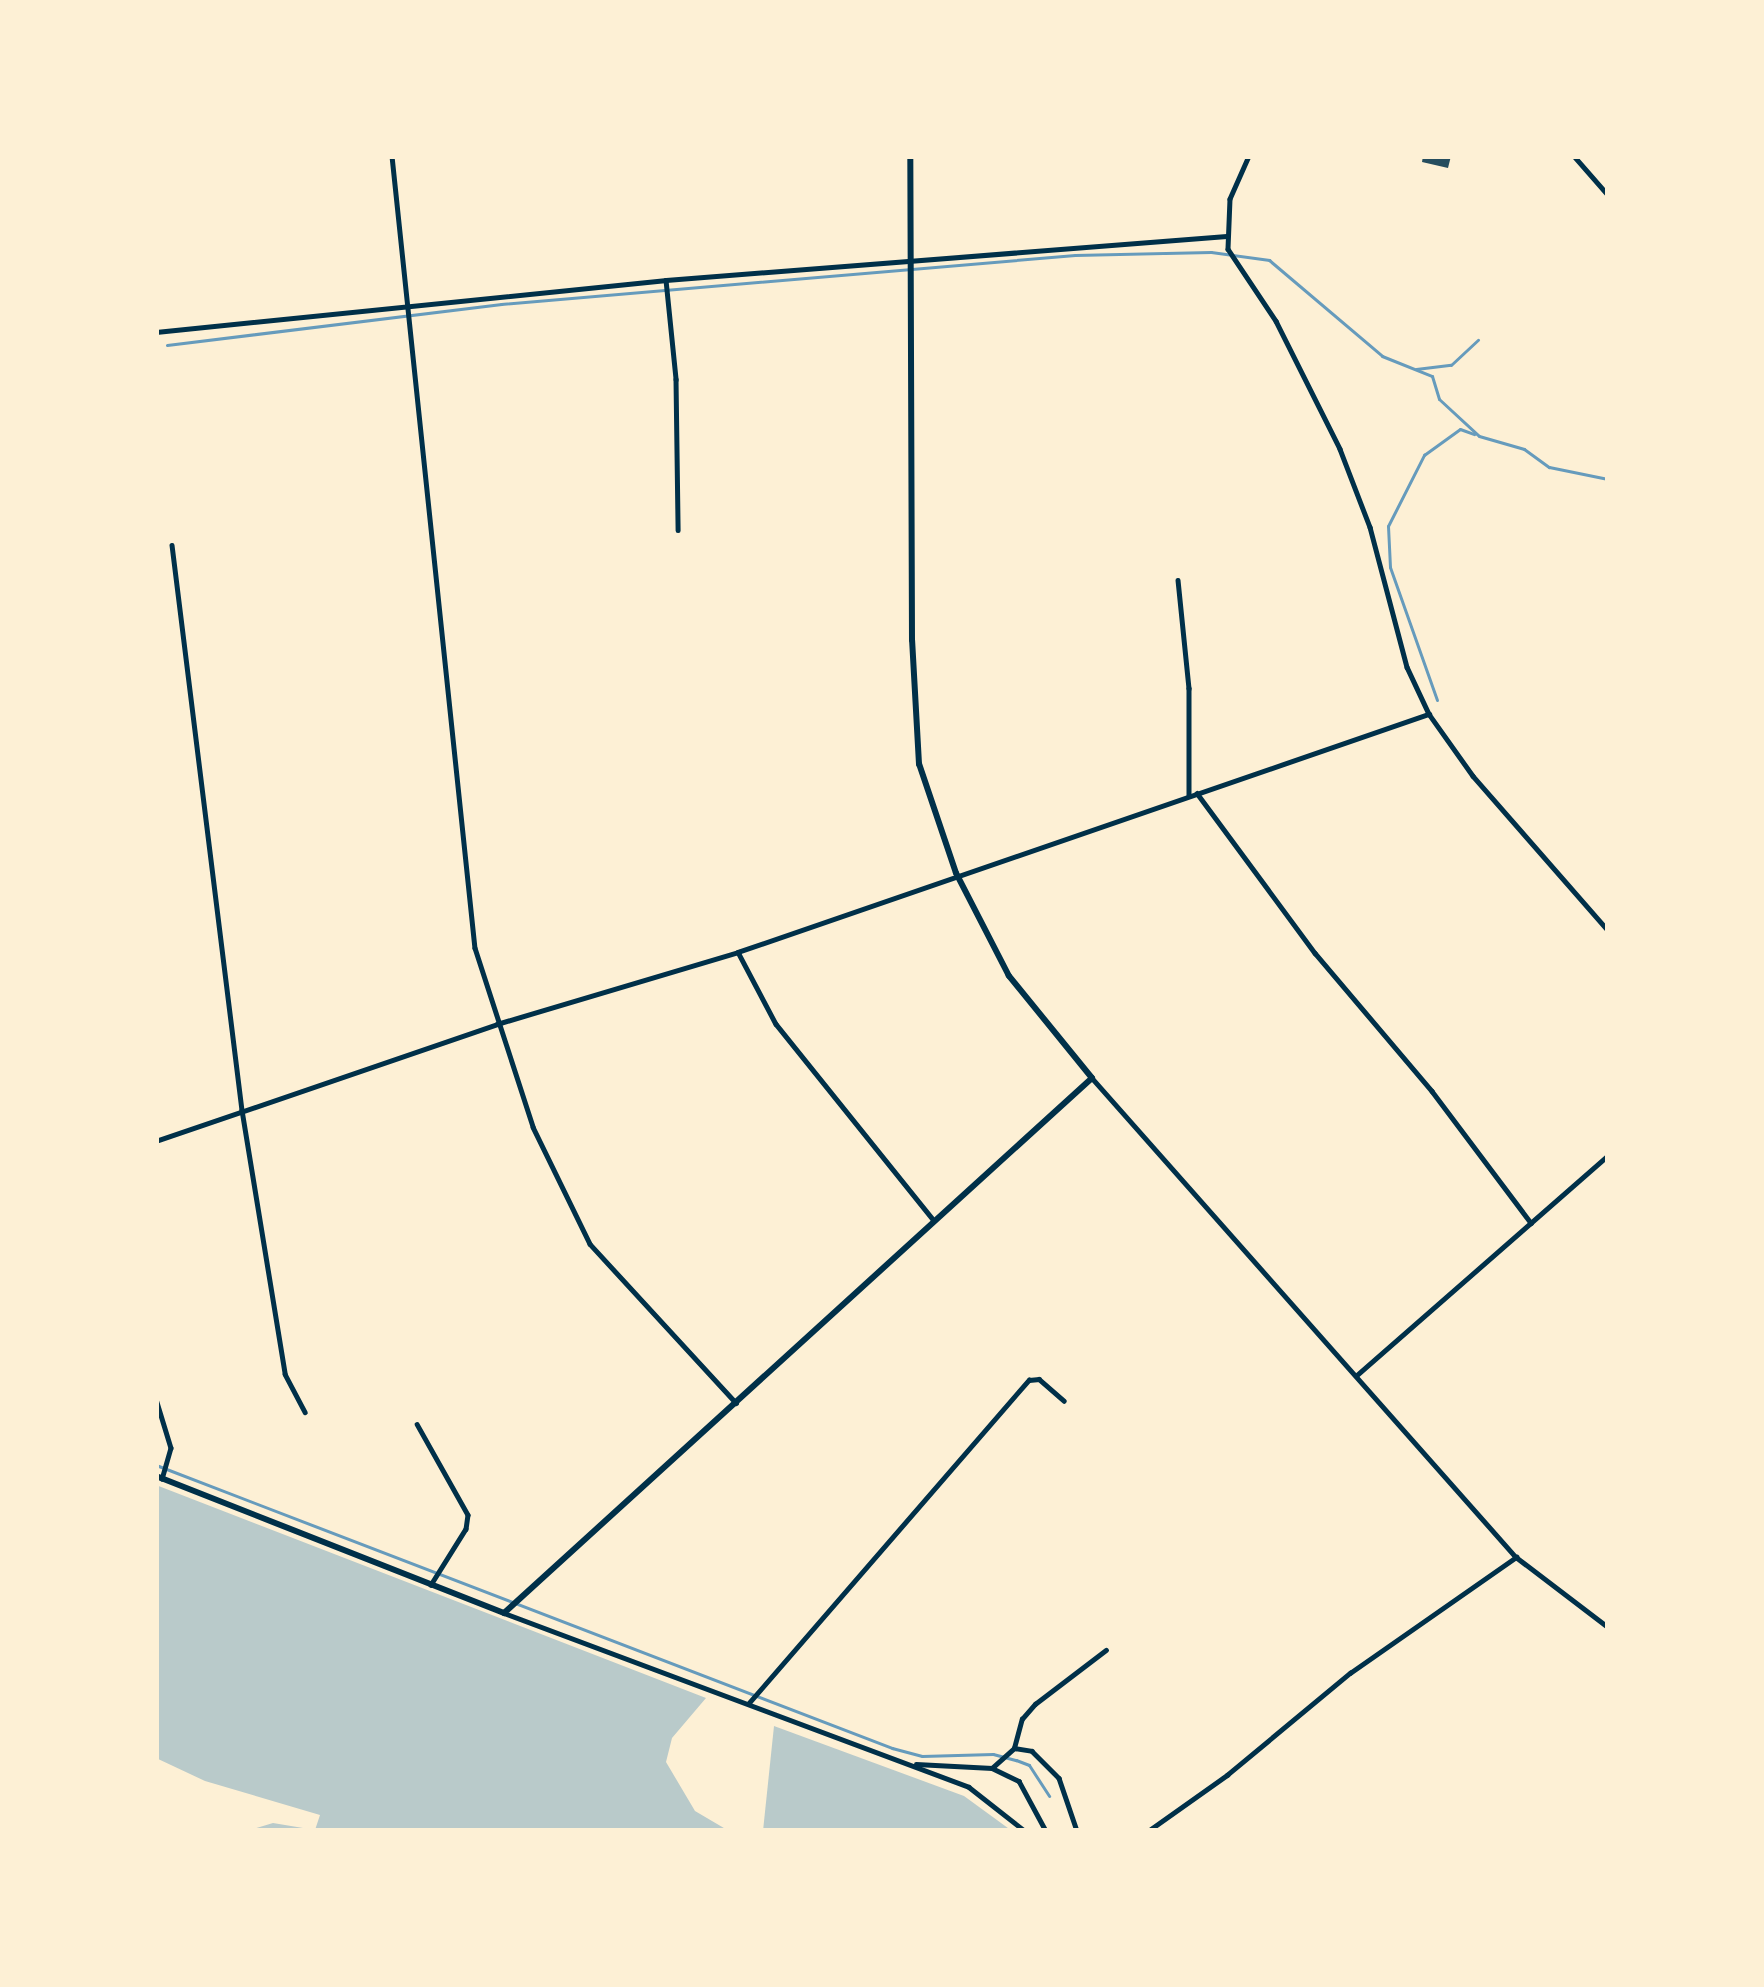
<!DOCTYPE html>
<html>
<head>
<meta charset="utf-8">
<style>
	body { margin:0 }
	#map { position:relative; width:1764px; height:1987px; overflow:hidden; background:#fdf0d5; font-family:"Nunito Sans",sans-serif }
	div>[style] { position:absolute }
	.green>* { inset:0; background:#b9caca }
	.stream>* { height:3px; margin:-1.5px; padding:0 1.5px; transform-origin:1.5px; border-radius:1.5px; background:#669bbc }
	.building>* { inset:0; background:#264d5e }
	.minor>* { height:4.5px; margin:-2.25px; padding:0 2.25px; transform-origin:2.25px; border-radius:2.25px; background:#003049 }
	.tertiary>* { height:6px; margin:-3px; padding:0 3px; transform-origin:3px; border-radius:3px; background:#003049 }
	span { translate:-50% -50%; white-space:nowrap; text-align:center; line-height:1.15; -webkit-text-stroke:9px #fdf0d5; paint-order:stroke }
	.frame { position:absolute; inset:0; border:159px solid #fdf0d5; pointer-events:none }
</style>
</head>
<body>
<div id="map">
	<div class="green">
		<i style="clip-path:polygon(156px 1485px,706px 1698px,672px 1738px,666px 1762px,695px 1811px,729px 1831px,246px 1831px,273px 1823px,315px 1830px,320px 1815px,205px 1781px,156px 1758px)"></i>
		<i style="clip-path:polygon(774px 1726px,964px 1796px,1012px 1831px,763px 1831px)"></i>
	</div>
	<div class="stream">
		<i style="left:167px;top:345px;width:337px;rotate:-7deg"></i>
		<i style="left:501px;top:304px;width:576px;rotate:-4.88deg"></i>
		<i style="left:1075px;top:255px;width:136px;rotate:-1.3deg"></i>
		<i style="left:1211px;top:252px;width:59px;rotate:7.9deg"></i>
		<i style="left:1269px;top:260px;width:148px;rotate:40.3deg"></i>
		<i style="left:1382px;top:356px;width:54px;rotate:21.8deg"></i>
		<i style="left:1432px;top:376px;width:24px;rotate:73deg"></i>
		<i style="left:1439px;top:399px;width:54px;rotate:42.8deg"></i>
		<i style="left:1479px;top:436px;width:47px;rotate:16.1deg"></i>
		<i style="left:1524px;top:449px;width:31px;rotate:36deg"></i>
		<i style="left:1549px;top:467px;width:60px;rotate:11.5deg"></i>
		<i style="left:1416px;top:369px;width:35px;rotate:-7deg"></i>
		<i style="left:1451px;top:365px;width:37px;rotate:-43deg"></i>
		<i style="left:1437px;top:700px;width:141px;rotate:-109.5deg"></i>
		<i style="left:1390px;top:567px;width:41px;rotate:-92.8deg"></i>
		<i style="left:1388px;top:526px;width:80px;rotate:-63.1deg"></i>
		<i style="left:1424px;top:455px;width:44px;rotate:-35.8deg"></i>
		<i style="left:1460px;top:429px;width:15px;rotate:20deg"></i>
		<i style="left:156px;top:1465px;width:789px;rotate:21.03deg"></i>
		<i style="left:892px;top:1748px;width:31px;rotate:15deg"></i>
		<i style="left:922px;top:1756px;width:71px;rotate:-1.6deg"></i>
		<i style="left:993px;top:1754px;width:24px;rotate:15deg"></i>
		<i style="left:1016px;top:1760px;width:14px;rotate:21deg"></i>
		<i style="left:1029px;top:1765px;width:37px;rotate:57deg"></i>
	</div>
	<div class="building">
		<i style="clip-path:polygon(1423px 156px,1451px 156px,1448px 168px,1422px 162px)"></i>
	</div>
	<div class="minor">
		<i style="left:392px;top:156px;width:796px;rotate:84.02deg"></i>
		<i style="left:475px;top:948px;width:188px;rotate:72deg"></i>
		<i style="left:533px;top:1127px;width:130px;rotate:64deg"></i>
		<i style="left:590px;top:1244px;width:216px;rotate:47.4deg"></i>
		<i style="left:1249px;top:156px;width:47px;rotate:113.8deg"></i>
		<i style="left:1230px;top:199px;width:50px;rotate:92.3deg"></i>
		<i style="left:1228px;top:249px;width:87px;rotate:56.3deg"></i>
		<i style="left:1276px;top:321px;width:143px;rotate:63.4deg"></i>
		<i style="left:1340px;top:449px;width:84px;rotate:69deg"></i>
		<i style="left:1370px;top:527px;width:145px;rotate:75.2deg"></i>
		<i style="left:1407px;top:667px;width:52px;rotate:64.9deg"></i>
		<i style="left:1429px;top:714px;width:76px;rotate:54.6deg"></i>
		<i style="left:1473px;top:776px;width:205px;rotate:48.8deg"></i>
		<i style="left:1574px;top:156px;width:52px;rotate:48.9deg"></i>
		<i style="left:666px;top:280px;width:100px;rotate:84.2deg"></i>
		<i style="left:676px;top:379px;width:151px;rotate:89.2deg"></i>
		<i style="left:156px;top:332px;width:513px;rotate:-5.82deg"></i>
		<i style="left:666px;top:280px;width:562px;rotate:-4.49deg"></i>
		<i style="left:172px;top:545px;width:569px;rotate:82.94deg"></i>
		<i style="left:242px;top:1110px;width:267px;rotate:80.7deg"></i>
		<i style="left:285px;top:1374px;width:43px;rotate:62.2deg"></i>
		<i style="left:1178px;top:580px;width:109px;rotate:84.2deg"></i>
		<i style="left:1189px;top:688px;width:107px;rotate:90deg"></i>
		<i style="left:1197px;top:793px;width:199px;rotate:53.6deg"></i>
		<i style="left:1315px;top:953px;width:181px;rotate:49.7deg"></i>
		<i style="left:1432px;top:1091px;width:165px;rotate:53.1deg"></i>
		<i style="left:738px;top:952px;width:81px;rotate:62.2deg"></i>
		<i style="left:776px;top:1024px;width:249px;rotate:51.2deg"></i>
		<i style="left:1092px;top:1078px;width:640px;rotate:48.49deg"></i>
		<i style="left:1516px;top:1557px;width:116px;rotate:37.3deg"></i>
		<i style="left:156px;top:1141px;width:361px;rotate:-18.9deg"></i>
		<i style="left:497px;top:1024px;width:252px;rotate:-16.6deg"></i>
		<i style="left:738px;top:952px;width:731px;rotate:-19.01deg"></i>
		<i style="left:1357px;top:1375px;width:334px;rotate:-41.2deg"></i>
		<i style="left:156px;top:1399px;width:51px;rotate:73deg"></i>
		<i style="left:171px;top:1448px;width:32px;rotate:106deg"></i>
		<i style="left:417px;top:1424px;width:104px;rotate:60.7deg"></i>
		<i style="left:468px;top:1515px;width:14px;rotate:98deg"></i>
		<i style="left:466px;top:1529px;width:66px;rotate:122deg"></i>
		<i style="left:504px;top:1613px;width:496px;rotate:20.5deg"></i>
		<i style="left:969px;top:1787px;width:71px;rotate:38.2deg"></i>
		<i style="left:748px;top:1704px;width:429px;rotate:-49.1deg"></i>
		<i style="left:1029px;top:1380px;width:10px;rotate:-6deg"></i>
		<i style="left:1039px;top:1379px;width:33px;rotate:41deg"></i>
		<i style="left:1014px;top:1748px;width:30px;rotate:-75deg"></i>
		<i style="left:1022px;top:1719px;width:20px;rotate:-49deg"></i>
		<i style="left:1035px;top:1704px;width:89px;rotate:-37.3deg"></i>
		<i style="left:916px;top:1764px;width:76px;rotate:3deg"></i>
		<i style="left:992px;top:1768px;width:30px;rotate:-42deg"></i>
		<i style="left:1014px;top:1748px;width:18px;rotate:9deg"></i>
		<i style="left:1032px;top:1751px;width:38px;rotate:45deg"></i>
		<i style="left:1059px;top:1778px;width:56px;rotate:71.2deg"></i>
		<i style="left:992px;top:1768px;width:30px;rotate:26deg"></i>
		<i style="left:1019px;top:1781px;width:57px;rotate:61.6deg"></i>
		<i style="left:1148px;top:1831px;width:97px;rotate:-35.3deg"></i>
		<i style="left:1227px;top:1775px;width:160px;rotate:-39.7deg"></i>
		<i style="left:1350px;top:1673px;width:203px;rotate:-34.9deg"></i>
	</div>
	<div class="tertiary">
		<i style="left:156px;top:1476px;width:374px;rotate:21.5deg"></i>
		<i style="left:504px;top:1613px;width:795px;rotate:-42.3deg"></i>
		<i style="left:1092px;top:1078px;width:132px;rotate:-129.1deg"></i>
		<i style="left:1009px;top:976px;width:116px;rotate:-117.2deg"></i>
		<i style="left:956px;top:873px;width:115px;rotate:-108.7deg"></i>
		<i style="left:919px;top:764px;width:124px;rotate:-93.2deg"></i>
		<i style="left:912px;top:640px;width:484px;rotate:-90.2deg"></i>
	</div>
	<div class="frame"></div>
</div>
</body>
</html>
